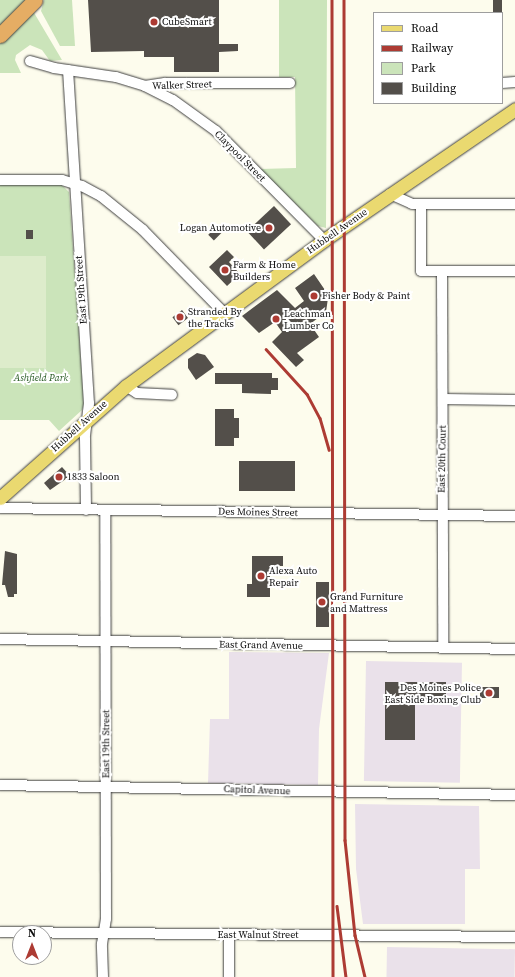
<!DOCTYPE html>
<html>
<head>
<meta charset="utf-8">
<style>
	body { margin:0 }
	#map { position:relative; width:515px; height:977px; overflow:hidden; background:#fdfced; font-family:"Source Serif 4",serif }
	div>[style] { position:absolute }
	.industrial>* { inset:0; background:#eae1ea; transform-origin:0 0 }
	.green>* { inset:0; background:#cbe4ba }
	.pitch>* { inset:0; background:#ddeccb; transform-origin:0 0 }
	.building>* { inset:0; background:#534f4a; transform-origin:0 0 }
	.roads { filter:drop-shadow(0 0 1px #3f3f3f) drop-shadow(0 0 1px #3f3f3f) }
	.minor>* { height:10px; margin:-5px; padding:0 5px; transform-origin:5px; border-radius:5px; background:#fff }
	.major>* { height:13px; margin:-6.5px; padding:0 6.5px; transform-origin:6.5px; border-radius:6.5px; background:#ead970 }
	.highway>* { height:15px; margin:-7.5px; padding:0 7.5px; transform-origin:7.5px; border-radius:7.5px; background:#e5ad64 }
	.rail>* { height:2.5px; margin:-1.25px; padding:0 1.25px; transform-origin:1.25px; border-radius:1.25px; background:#ad3b33 }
	.dots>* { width:11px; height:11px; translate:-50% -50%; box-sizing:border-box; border:2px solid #fff; border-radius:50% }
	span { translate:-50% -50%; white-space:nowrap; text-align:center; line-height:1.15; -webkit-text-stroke:4px #fff; paint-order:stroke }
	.poi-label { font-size:10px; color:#0c0c0c }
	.left { translate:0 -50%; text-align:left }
	.right { translate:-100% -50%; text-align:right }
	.street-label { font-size:10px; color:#0c0c0c }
	.park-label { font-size:10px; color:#295c24; font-style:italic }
	.legend { position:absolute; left:373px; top:12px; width:130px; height:92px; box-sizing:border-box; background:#fff; border:1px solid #9e9e9e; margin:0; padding:5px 7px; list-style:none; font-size:12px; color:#0c0c0c }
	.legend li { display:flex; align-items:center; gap:8px; height:20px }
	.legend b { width:20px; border:1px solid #9e9e9e }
	.north { position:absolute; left:12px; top:925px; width:40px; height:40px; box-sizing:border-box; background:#fff; border:1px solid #9e9e9e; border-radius:50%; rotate:0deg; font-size:11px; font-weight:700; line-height:16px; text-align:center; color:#0c0c0c }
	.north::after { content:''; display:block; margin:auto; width:14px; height:18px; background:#ad3b33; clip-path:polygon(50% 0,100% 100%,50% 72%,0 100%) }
</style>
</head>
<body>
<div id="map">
	<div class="industrial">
		<i style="clip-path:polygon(229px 652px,329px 653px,319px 729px,318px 785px,208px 783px,210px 719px,229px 719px)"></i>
		<i style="left:366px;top:661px;width:96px;height:120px;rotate:1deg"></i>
		<i style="clip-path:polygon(355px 804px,479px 806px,480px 869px,465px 869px,465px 924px,363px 924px,356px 869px)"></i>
		<i style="left:387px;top:947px;width:128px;height:30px;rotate:1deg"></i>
	</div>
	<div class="green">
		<i style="clip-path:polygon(0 0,28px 0,0 26px)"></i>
		<i style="clip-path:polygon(44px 0,72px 0,75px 46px,60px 46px,41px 11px)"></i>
		<i style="clip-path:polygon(279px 0,327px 0,326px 228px,318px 226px,260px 169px,296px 168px,295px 77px,279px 77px)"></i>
		<i style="clip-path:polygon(33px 11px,62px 60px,50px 61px,42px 50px,30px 45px,16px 55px,15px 60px,21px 73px,0 73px,0 42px)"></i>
		<i style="clip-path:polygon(0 184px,54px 184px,62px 185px,69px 192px,84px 405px,82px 410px,59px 431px,49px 420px,0 420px)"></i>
	</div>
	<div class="pitch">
		<i style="left:0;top:256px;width:46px;height:112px"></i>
	</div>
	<div class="building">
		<i style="clip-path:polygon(88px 0,219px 0,219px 44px,238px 44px,238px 51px,219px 52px,219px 72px,174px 72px,174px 57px,144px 57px,144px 51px,91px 52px)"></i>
		<i style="left:493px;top:0;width:9px;height:13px"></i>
		<i style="left:274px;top:206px;width:25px;height:37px;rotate:47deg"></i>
		<i style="left:216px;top:227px;width:8px;height:11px;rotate:45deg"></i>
		<i style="left:26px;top:230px;width:7px;height:9px"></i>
		<i style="clip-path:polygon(227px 250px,234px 257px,229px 262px,240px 274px,227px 286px,209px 267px)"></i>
		<i style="clip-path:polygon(314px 274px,327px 293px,325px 294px,328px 298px,326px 312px,310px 324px,319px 337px,297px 353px,304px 360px,296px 367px,272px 342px,282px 332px,275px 322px,259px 333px,242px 316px,277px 290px,295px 308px,304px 301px,295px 288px)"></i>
		<i style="left:182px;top:310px;width:10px;height:12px;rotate:53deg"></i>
		<i style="clip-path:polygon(197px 353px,205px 355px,214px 367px,196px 380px,188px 368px,188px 359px)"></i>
		<i style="clip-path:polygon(215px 373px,272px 373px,272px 378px,278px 378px,278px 390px,271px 390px,271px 394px,242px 393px,242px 384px,215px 384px)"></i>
		<i style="clip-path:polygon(215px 409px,234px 409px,234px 418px,239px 418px,239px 438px,234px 438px,234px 446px,215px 446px)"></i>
		<i style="left:239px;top:461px;width:56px;height:30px"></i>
		<i style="clip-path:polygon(62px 467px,70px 476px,50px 490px,44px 483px)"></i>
		<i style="clip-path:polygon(5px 551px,17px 554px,17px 594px,14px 594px,14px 597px,8px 597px,5px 585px,2px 585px)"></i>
		<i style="clip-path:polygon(252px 556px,283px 556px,283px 566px,270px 566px,270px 597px,247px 597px,247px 584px,252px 584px)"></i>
		<i style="left:316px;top:582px;width:13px;height:45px"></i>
		<i style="clip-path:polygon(385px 682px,446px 682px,446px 697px,443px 700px,415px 700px,415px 740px,385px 740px)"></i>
		<i style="left:480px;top:687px;width:19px;height:11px"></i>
	</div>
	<div class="roads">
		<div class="minor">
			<i style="left:30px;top:61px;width:25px;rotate:16deg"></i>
			<i style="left:54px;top:68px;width:63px;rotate:8.3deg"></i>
			<i style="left:116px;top:77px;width:30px;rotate:17deg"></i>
			<i style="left:145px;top:86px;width:20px;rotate:-9deg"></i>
			<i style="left:165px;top:83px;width:125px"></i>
			<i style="left:68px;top:70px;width:334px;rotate:86.4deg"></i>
			<i style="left:89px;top:403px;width:35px;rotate:97deg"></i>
			<i style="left:85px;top:438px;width:72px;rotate:89.2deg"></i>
			<i style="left:502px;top:83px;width:13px;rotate:-4deg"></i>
			<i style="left:145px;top:86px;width:31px;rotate:27deg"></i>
			<i style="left:173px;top:100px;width:53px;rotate:35.8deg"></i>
			<i style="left:216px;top:131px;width:153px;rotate:45.3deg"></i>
			<i style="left:0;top:180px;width:62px"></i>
			<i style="left:62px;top:180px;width:21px;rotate:17deg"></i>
			<i style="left:82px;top:186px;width:21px;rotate:28deg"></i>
			<i style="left:101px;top:196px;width:54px;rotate:39deg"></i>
			<i style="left:143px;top:230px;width:116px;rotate:45.7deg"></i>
			<i style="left:390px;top:194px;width:24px;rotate:24deg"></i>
			<i style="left:412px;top:204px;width:103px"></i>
			<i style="left:421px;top:204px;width:67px;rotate:90deg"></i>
			<i style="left:421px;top:271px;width:94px"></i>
			<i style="left:442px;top:271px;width:377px;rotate:89.8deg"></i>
			<i style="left:126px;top:386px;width:13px;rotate:32deg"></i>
			<i style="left:137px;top:393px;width:35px;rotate:3deg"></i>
			<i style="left:443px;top:399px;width:72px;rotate:0.8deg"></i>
			<i style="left:0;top:508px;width:515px;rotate:0.89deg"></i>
			<i style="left:0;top:639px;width:515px;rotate:1.11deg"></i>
			<i style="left:0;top:785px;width:515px;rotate:1.11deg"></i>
			<i style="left:0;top:932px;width:515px;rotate:0.56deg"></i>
			<i style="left:229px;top:935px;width:42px;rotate:90deg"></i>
			<i style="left:103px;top:977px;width:33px;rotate:-92deg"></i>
			<i style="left:102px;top:944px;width:25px;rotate:-81deg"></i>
			<i style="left:106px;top:919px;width:409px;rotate:-90.1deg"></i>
		</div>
		<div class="major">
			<i style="left:0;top:498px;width:169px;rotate:-41.6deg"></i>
			<i style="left:126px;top:386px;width:246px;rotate:-36.4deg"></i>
			<i style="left:324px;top:240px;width:232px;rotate:-34.4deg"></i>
		</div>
		<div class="highway">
			<i style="left:0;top:35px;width:49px;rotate:-45deg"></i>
		</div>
	</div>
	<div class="rail">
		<i style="left:332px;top:0;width:977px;rotate:89.94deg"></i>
		<i style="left:344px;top:0;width:840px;rotate:89.93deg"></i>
		<i style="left:345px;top:840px;width:96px;rotate:84deg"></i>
		<i style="left:355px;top:935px;width:43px;rotate:76.6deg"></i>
		<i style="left:266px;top:349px;width:61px;rotate:47.7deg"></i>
		<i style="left:307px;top:394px;width:27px;rotate:62deg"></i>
		<i style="left:320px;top:418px;width:33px;rotate:74deg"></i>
		<i style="left:337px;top:906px;width:72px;rotate:82.8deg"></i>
	</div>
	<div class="dots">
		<i style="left:154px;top:22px;background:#ad3b33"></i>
		<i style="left:269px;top:228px;background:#ad3b33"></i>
		<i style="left:225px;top:270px;background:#ad3b33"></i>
		<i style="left:314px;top:296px;background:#ad3b33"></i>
		<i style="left:180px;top:317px;background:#ad3b33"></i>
		<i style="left:276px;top:319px;background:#ad3b33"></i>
		<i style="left:59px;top:477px;background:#ad3b33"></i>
		<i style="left:261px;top:576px;background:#ad3b33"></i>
		<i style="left:322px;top:602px;background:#ad3b33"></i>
		<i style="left:489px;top:693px;background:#ad3b33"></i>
	</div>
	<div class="poi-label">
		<span class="left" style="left:162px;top:22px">CubeSmart</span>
		<span class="right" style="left:261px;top:228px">Logan Automotive</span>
		<span class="left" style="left:233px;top:270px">Farm &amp; Home<br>Builders</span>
		<span class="left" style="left:322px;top:296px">Fisher Body &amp; Paint</span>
		<span class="left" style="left:188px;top:317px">Stranded By<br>the Tracks</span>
		<span class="left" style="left:284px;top:319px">Leachman<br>Lumber Co</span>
		<span class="left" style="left:67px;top:477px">1833 Saloon</span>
		<span class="left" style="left:269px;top:576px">Alexa Auto<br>Repair</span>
		<span class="left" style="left:330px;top:602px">Grand Furniture<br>and Mattress</span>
		<span class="right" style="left:481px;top:693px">Des Moines Police<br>East Side Boxing Club</span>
	</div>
	<div class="street-label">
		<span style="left:182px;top:85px;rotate:-2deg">Walker Street</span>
		<span style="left:240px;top:156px;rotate:45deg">Claypool Street</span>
		<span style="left:337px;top:231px;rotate:-35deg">Hubbell Avenue</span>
		<span style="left:81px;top:290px;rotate:-94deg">East 19th Street</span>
		<span style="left:79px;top:426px;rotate:-42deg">Hubbell Avenue</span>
		<span style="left:442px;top:459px;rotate:-89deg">East 20th Court</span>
		<span style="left:258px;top:512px;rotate:1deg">Des Moines Street</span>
		<span style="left:261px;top:645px;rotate:1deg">East Grand Avenue</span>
		<span style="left:106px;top:744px;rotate:-90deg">East 19th Street</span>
		<span style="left:257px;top:790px;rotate:2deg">Capitol Avenue</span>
		<span style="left:258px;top:935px">East Walnut Street</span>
	</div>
	<div class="park-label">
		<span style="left:41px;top:378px">Ashfield Park</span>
	</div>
	<ul class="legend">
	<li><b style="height:5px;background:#ead970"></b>Road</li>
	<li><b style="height:5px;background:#ad3b33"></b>Railway</li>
	<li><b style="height:11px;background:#cbe4ba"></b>Park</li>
	<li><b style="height:11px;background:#534f4a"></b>Building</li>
	</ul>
	<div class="north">N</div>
</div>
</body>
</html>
